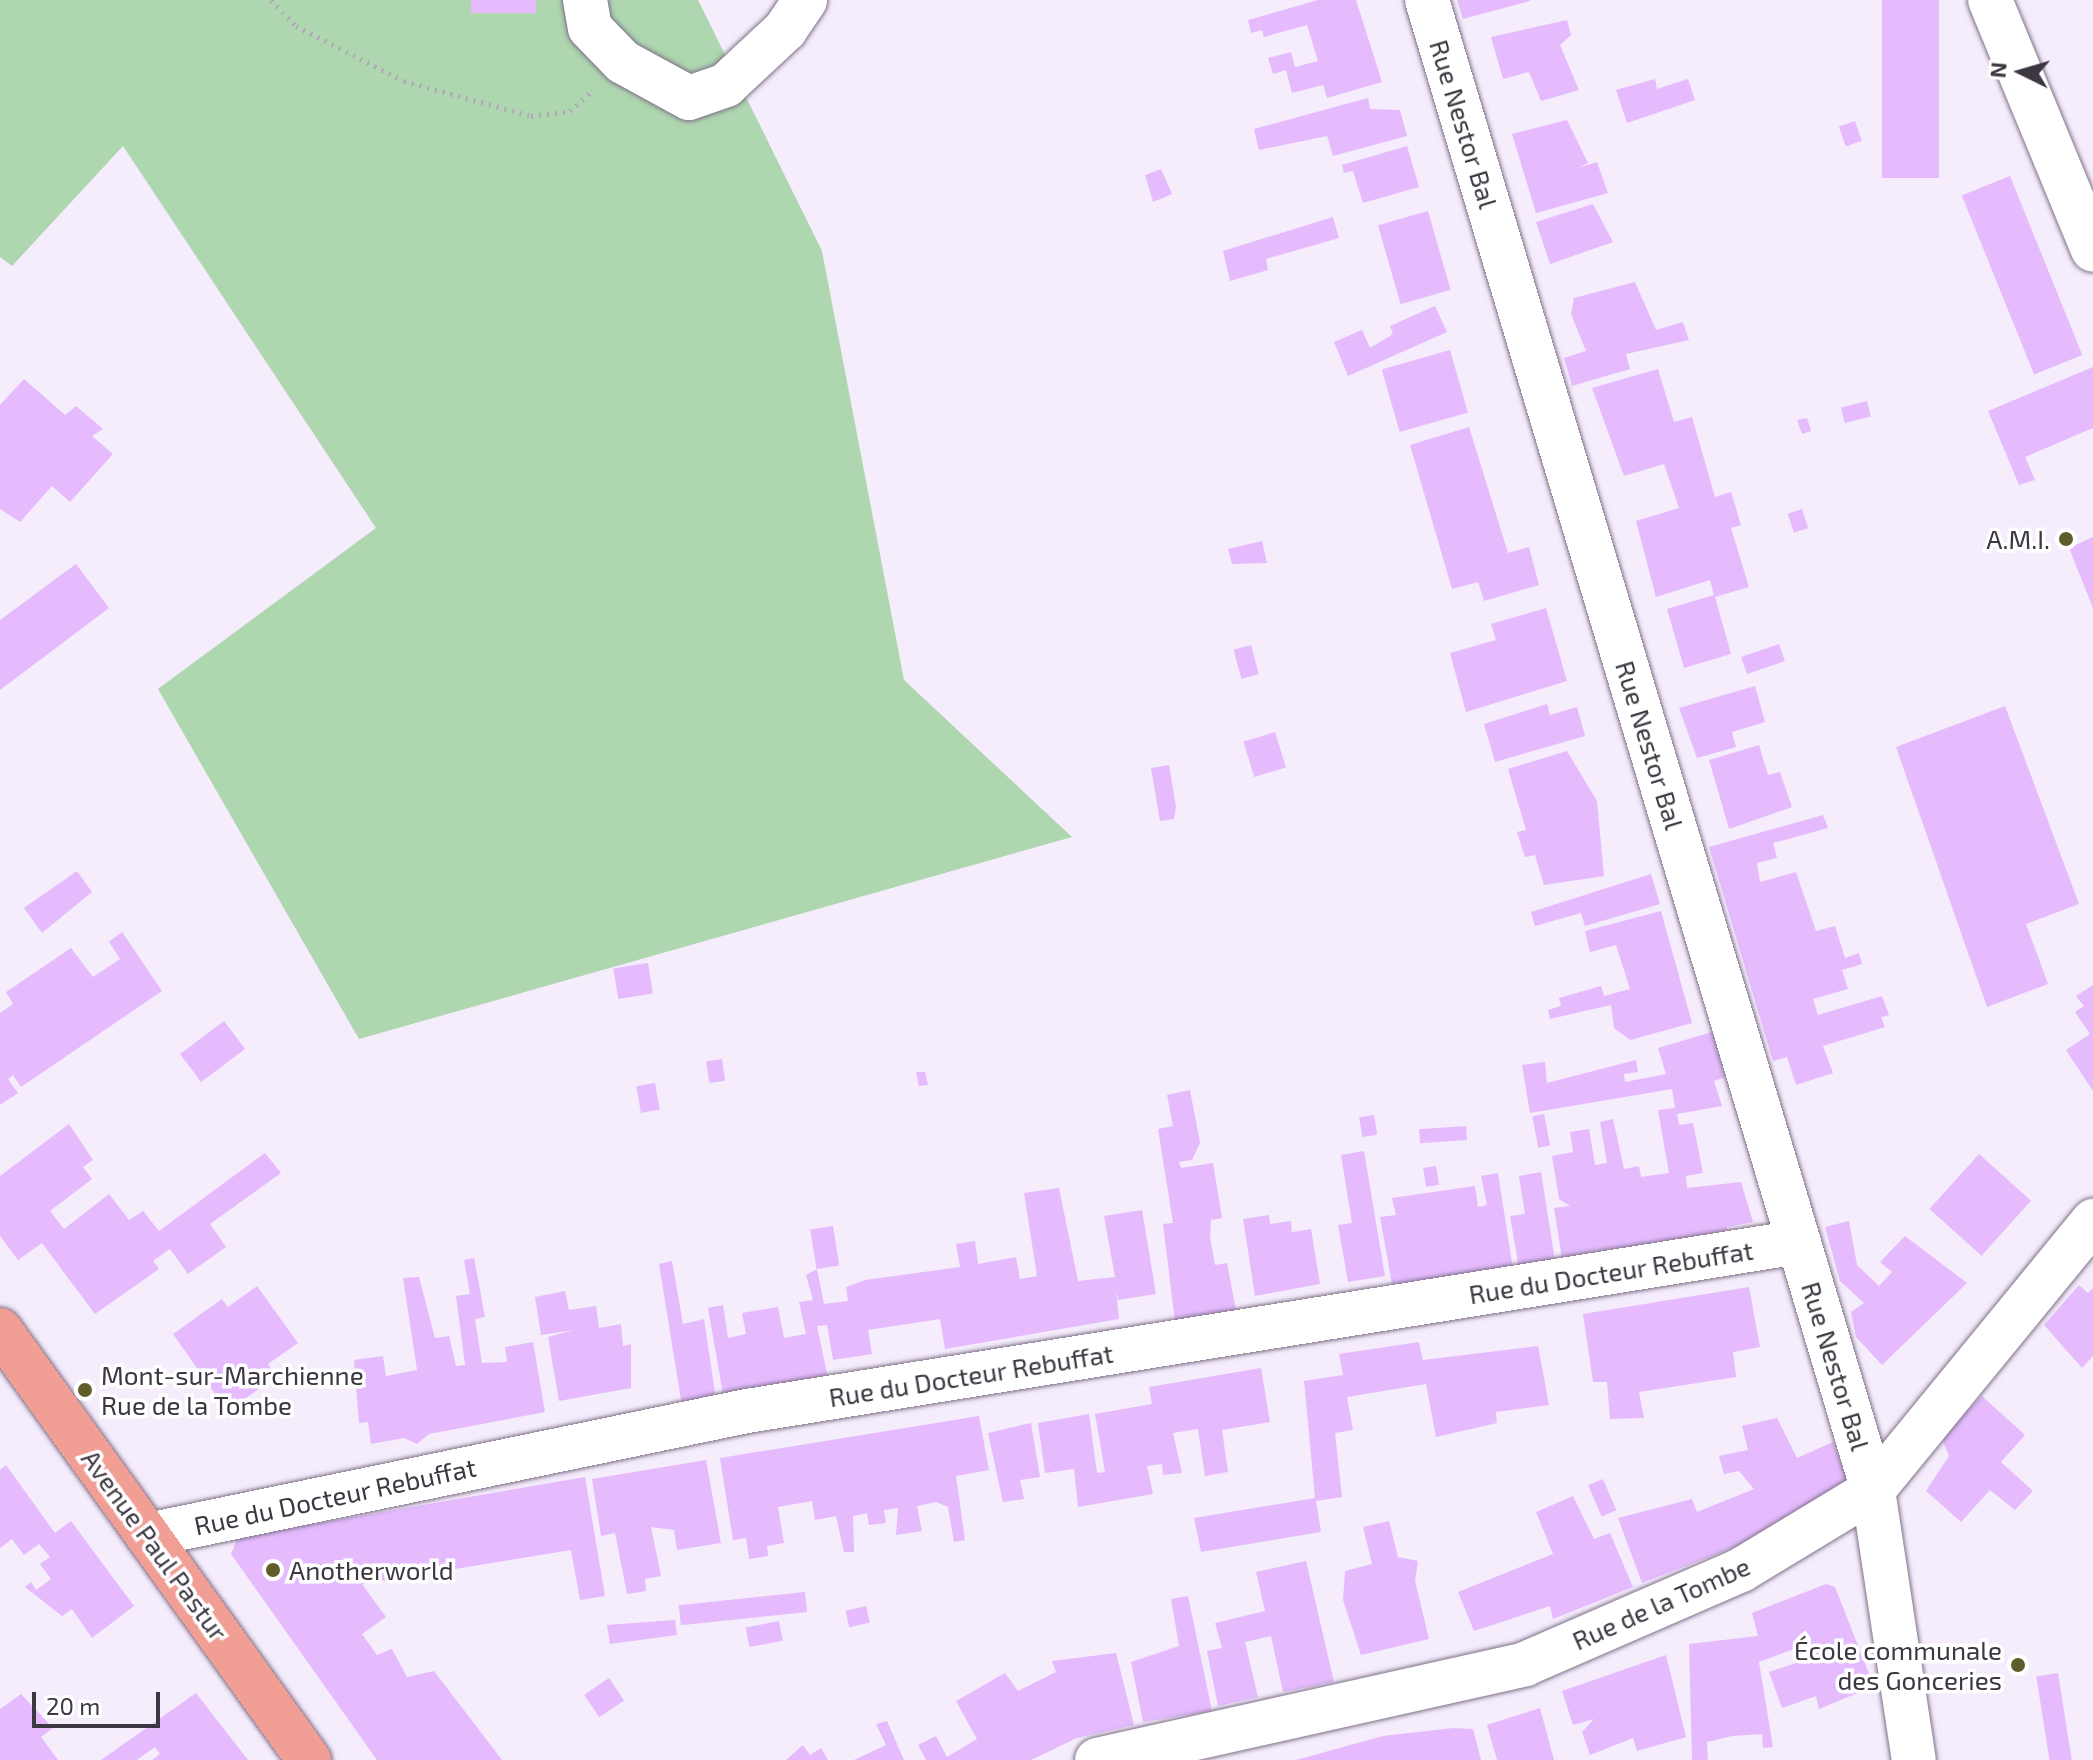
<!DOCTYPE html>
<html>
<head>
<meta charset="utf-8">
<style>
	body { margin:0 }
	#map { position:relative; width:2093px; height:1760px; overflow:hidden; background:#f5ecfc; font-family:"Exo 2",sans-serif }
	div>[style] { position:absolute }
	.green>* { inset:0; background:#aed6af }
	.building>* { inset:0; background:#e5bbfe; transform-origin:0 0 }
	.path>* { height:5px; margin-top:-2.5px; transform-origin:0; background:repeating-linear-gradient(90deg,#b1a9b7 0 2px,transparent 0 8px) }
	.roads { filter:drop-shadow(0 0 2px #7f7188) drop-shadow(0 0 2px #7f7188) }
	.minor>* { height:44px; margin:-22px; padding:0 22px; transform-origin:22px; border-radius:22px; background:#fff }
	.major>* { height:44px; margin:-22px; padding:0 22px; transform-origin:22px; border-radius:22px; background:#f19e94 }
	.dots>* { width:22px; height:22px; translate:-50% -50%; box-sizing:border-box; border:4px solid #fff; border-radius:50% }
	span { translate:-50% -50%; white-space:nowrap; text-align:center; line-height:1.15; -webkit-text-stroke:7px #fff; paint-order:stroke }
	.street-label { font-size:26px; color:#3d3741 }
	.poi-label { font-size:26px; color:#3d3741 }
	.right { translate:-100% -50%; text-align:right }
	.left { translate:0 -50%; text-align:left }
	.north { position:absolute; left:1981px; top:32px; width:80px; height:80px; -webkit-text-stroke:6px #fff; paint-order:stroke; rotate:275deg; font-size:22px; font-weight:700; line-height:32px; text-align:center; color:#3d3741 }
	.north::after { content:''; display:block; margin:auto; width:28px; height:36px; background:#3d3741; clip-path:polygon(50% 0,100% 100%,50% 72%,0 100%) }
	.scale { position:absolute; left:32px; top:1692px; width:128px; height:36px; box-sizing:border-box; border:4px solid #3d3741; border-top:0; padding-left:10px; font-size:24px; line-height:28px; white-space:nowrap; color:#3d3741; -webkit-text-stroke:6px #fff; paint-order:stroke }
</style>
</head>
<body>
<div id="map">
	<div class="green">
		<i style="clip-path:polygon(0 0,698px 0,822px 251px,904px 680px,1072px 837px,359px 1039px,158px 689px,376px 528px,123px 146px,12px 266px,0 257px)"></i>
	</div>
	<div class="building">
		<i style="left:471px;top:0;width:65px;height:13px"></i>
		<i style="clip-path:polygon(1318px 0,1356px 0,1382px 82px,1327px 98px,1323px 85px,1292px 93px,1286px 70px,1273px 74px,1268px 58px,1291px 52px,1295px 67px,1318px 61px,1307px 25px,1264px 37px,1262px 30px,1251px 33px,1248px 20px)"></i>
		<i style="clip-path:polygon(1457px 0,1530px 0,1530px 1px,1463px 19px)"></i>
		<i style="left:1882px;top:0;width:57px;height:178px"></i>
		<i style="clip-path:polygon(1567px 20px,1571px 35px,1560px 45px,1579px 90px,1541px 101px,1529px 72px,1503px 79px,1491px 37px)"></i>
		<i style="clip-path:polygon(1655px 79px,1657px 89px,1688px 79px,1695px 100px,1627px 123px,1616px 90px)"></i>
		<i style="clip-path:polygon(1368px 98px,1370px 109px,1400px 110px,1407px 136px,1333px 156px,1327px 136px,1259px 150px,1254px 129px)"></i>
		<i style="clip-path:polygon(1567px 120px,1588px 163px,1578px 168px,1597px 162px,1608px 193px,1536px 213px,1512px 134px)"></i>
		<i style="left:1855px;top:121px;width:21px;height:17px;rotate:71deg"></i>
		<i style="clip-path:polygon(1407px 146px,1419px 187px,1363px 203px,1353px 171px,1344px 173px,1342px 165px)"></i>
		<i style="clip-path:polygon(1161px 169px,1172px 194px,1153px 202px,1145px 175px)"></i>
		<i style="left:2010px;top:176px;width:193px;height:52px;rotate:68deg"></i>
		<i style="clip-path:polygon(1593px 204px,1613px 242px,1550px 264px,1536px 222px)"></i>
		<i style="left:1428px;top:211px;width:82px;height:52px;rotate:74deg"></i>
		<i style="clip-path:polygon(1333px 217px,1339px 238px,1266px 259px,1268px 270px,1230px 281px,1223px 251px)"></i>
		<i style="clip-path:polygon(1635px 282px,1656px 330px,1683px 322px,1689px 340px,1626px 354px,1630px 369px,1572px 386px,1564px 358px,1586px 351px,1571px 314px,1574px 298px)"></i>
		<i style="clip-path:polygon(1435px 306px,1447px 332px,1348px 376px,1334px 342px,1362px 330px,1370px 348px,1393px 334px,1390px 326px)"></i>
		<i style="left:1450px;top:350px;width:65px;height:71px;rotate:74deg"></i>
		<i style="clip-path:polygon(2093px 367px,2093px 428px,2025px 457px,2035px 480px,2019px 485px,1988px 411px)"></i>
		<i style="clip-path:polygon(1658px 369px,1674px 422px,1692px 417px,1715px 497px,1731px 492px,1741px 525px,1731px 528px,1749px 587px,1715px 597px,1731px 654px,1684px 668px,1667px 609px,1714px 595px,1710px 580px,1656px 597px,1636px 521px,1679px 508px,1664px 464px,1624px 476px,1592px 388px)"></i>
		<i style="clip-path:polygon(24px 379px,65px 415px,76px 406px,103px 429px,92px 436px,113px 454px,70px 502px,52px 486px,20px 522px,0 509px,0 405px)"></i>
		<i style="left:1867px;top:401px;width:16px;height:27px;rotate:76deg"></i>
		<i style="clip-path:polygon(1807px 418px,1811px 431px,1802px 434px,1797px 420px)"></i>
		<i style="clip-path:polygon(1469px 427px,1508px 553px,1529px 547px,1539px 585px,1484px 601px,1478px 582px,1452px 589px,1410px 445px)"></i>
		<i style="left:1802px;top:509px;width:20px;height:15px;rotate:72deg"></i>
		<i style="clip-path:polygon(2093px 537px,2093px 608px,2069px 548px)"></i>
		<i style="clip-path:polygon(1262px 541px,1267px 563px,1232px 564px,1228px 549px)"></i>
		<i style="clip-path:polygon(76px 564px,109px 608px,0 690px,0 620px)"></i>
		<i style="clip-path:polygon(1546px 608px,1567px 681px,1466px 712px,1450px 653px,1496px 640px,1491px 624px)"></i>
		<i style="left:1779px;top:644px;width:18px;height:40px;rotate:71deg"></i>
		<i style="left:1251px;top:645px;width:30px;height:18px;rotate:75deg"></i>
		<i style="clip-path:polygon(1755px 686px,1765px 722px,1732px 732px,1736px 747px,1697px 758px,1679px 708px)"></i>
		<i style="clip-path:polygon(1547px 704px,1550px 715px,1577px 707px,1585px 736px,1495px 762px,1484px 724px)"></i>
		<i style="clip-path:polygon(2005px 706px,2079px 904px,2026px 924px,2048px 984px,1987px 1007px,1896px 747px)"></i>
		<i style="left:1275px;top:732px;width:37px;height:33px;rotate:73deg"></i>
		<i style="clip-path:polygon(1759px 745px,1768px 775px,1780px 772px,1792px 807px,1729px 829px,1709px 760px)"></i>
		<i style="clip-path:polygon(1567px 751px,1597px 801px,1604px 876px,1544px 885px,1535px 855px,1525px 857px,1517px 832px,1526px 830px,1508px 769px)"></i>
		<i style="clip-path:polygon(1169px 765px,1176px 807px,1174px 819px,1160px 821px,1151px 768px)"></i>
		<i style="clip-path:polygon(1823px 815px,1828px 828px,1773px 843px,1777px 858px,1757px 863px,1760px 882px,1796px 872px,1816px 931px,1835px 926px,1845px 958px,1859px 953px,1862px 964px,1842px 970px,1848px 989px,1813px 999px,1818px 1015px,1882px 996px,1889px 1015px,1881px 1017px,1885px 1027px,1823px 1046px,1833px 1073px,1796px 1085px,1787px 1057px,1773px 1061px,1709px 847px)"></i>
		<i style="clip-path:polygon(77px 871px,92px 892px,42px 933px,24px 908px)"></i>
		<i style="clip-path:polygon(1651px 874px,1660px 904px,1585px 926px,1581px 913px,1535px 926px,1531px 912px)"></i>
		<i style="clip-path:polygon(1661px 911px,1692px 1023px,1630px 1040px,1614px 1028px,1611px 1005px,1550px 1019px,1548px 1010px,1561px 1006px,1559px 998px,1601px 986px,1604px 996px,1630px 989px,1616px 945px,1590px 952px,1585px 931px)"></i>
		<i style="clip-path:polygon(122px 932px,162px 991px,21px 1087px,13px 1075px,8px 1079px,18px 1093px,0 1105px,0 1013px,13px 1004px,6px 992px,71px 948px,93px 977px,120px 959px,109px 942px)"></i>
		<i style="left:648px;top:963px;width:31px;height:35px;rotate:81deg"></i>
		<i style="clip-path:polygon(2093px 985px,2093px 1091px,2066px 1050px,2090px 1034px,2075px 1012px,2084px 1006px,2076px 996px)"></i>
		<i style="left:224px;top:1021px;width:35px;height:55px;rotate:53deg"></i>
		<i style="clip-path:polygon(1712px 1032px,1725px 1077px,1714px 1081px,1722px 1106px,1677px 1114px,1679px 1125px,1693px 1123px,1703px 1173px,1686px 1176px,1687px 1188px,1741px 1182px,1753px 1222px,1727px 1227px,1729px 1240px,1563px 1265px,1554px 1208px,1570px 1206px,1559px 1199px,1552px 1156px,1573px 1152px,1570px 1132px,1589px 1129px,1595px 1165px,1607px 1163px,1600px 1122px,1613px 1119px,1624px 1169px,1639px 1166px,1641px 1177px,1669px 1173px,1658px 1110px,1675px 1108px,1672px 1089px,1530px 1113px,1522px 1065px,1545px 1062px,1547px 1083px,1636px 1060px,1638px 1072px,1624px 1074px,1625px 1082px,1666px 1074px,1658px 1048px)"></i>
		<i style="left:722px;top:1059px;width:22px;height:16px;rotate:82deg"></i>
		<i style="clip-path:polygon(916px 1072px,925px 1072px,928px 1085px,919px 1086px)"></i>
		<i style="left:655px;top:1083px;width:27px;height:19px;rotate:80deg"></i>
		<i style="clip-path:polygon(1190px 1090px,1200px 1143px,1192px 1160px,1179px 1162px,1181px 1168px,1213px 1163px,1222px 1218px,1211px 1220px,1210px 1237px,1215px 1265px,1227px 1263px,1238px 1320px,1176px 1330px,1163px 1224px,1173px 1223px,1158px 1129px,1173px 1126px,1167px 1095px)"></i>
		<i style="left:1544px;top:1114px;width:32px;height:12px;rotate:79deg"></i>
		<i style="left:1374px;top:1115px;width:20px;height:15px;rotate:81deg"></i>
		<i style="clip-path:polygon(69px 1124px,93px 1160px,83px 1167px,92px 1179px,50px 1211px,64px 1229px,109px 1194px,129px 1220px,143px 1211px,159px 1231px,265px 1153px,281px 1173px,210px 1224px,226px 1247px,188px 1274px,170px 1249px,153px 1261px,159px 1269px,95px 1314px,42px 1243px,18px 1260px,0 1236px,0 1176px)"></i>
		<i style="left:1466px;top:1126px;width:14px;height:47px;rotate:86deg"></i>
		<i style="clip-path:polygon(1364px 1151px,1385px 1276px,1348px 1282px,1338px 1225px,1352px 1223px,1341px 1155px)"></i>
		<i style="left:1979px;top:1154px;width:70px;height:74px;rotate:42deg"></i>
		<i style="left:1436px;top:1166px;width:19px;height:13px;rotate:81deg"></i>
		<i style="clip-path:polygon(1541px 1172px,1556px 1267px,1520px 1274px,1510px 1216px,1525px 1214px,1519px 1176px)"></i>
		<i style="clip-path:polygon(1498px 1173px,1514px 1276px,1394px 1295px,1380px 1217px,1396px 1215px,1392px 1198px,1475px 1186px,1478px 1207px,1487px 1205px,1481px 1176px)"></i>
		<i style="clip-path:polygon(1059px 1188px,1078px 1281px,1115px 1277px,1104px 1216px,1142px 1210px,1156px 1294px,1118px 1300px,1116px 1290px,1119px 1319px,945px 1349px,940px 1319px,868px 1330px,872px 1354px,833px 1360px,827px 1325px,817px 1326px,830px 1388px,725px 1405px,708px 1308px,723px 1305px,728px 1338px,746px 1334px,742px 1313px,778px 1307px,784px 1338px,806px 1334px,799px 1302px,813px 1300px,806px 1275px,817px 1269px,824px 1304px,848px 1301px,846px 1287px,865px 1280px,960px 1267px,956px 1244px,975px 1241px,978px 1264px,1016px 1257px,1020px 1279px,1037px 1276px,1024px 1193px)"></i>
		<i style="clip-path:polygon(1269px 1215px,1270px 1224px,1291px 1221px,1292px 1232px,1311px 1229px,1320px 1284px,1255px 1296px,1243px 1219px)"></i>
		<i style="clip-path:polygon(1849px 1221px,1857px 1265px,1879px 1286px,1892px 1272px,1880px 1262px,1905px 1236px,1967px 1283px,1882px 1365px,1856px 1337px,1851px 1312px,1864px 1303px,1840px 1281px,1825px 1227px)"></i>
		<i style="left:833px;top:1226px;width:40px;height:23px;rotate:81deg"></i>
		<i style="clip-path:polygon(474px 1258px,485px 1317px,475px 1319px,482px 1363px,507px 1362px,505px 1347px,533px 1342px,545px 1412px,429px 1434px,417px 1444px,404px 1438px,371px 1444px,368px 1422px,359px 1423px,354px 1360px,383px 1356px,386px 1376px,417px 1370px,403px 1278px,419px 1277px,435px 1338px,449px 1336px,456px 1366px,465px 1365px,456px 1296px,470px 1294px,464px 1260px)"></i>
		<i style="clip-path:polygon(672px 1261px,683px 1324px,704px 1319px,717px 1406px,683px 1412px,659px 1264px)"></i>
		<i style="clip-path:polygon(2079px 1285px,2088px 1293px,2093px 1288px,2093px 1356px,2082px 1368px,2044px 1325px)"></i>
		<i style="clip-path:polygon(257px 1286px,298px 1343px,268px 1364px,276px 1377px,227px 1411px,173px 1334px,222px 1299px,228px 1307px)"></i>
		<i style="clip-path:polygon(1749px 1287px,1760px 1347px,1733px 1352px,1736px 1377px,1639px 1392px,1644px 1418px,1610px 1419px,1607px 1382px,1593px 1382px,1583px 1314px)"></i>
		<i style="clip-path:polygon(565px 1291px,569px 1310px,596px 1306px,599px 1328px,621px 1324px,623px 1346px,631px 1344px,631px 1388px,559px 1401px,548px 1337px,574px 1330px,541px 1335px,535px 1297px)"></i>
		<i style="clip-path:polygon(1419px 1342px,1423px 1360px,1538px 1346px,1549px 1405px,1496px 1412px,1497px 1423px,1436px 1437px,1426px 1384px,1347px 1397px,1353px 1430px,1335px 1433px,1342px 1497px,1316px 1501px,1321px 1532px,1201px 1552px,1194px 1518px,1315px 1498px,1304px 1381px,1343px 1375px,1339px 1354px)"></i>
		<i style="clip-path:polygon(1261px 1368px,1270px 1422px,1222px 1430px,1228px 1472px,1205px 1476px,1198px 1429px,1173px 1433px,1182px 1473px,1163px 1475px,1162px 1464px,1147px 1466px,1153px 1494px,1078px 1507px,1074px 1469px,1045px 1473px,1038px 1423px,1089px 1414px,1097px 1473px,1105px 1472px,1095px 1414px,1152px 1404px,1149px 1387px)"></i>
		<i style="clip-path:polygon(1982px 1396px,2025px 1435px,2001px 1462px,2033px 1491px,2015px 1510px,1990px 1490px,1961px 1522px,1926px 1491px,1949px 1456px,1941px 1437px)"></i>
		<i style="clip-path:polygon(979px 1416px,989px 1470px,956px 1476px,965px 1540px,954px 1542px,948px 1507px,936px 1502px,917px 1506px,922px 1531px,896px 1535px,898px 1508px,884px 1510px,886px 1523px,869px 1525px,867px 1513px,853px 1516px,854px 1552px,844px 1552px,836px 1516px,815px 1520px,812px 1501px,778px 1507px,784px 1543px,767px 1546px,768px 1556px,749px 1559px,746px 1538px,733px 1540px,720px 1458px)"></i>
		<i style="clip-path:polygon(1777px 1418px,1797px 1458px,1833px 1442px,1847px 1479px,1784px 1528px,1642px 1583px,1618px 1518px,1692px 1499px,1697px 1512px,1754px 1489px,1739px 1471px,1724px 1474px,1719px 1456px,1748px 1450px,1742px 1426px)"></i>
		<i style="clip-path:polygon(1031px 1423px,1040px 1477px,1020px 1480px,1024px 1499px,1003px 1502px,988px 1433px)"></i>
		<i style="clip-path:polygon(706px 1460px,721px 1543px,677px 1550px,674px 1530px,651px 1527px,661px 1576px,645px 1579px,646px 1591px,627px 1594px,615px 1533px,601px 1536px,592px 1479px)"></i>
		<i style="clip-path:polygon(6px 1465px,55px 1533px,71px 1521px,134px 1606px,92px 1638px,72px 1609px,62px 1616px,25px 1587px,31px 1582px,36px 1590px,51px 1579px,40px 1564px,50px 1557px,39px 1544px,24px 1555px,12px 1539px,0 1548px,0 1470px)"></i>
		<i style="clip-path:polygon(585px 1477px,605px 1596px,580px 1600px,571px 1550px,362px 1584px,386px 1617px,362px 1634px,377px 1655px,392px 1649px,407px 1677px,434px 1671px,502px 1760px,377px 1760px,231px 1554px,238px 1537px)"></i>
		<i style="left:1603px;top:1479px;width:34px;height:16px;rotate:67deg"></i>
		<i style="clip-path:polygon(1573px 1496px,1594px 1539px,1610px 1533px,1633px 1587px,1553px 1619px,1550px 1606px,1474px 1631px,1458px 1592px,1553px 1554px,1536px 1512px)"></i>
		<i style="clip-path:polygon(1389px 1521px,1398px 1557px,1418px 1561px,1415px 1581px,1429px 1639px,1361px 1655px,1343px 1600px,1345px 1571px,1372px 1564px,1363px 1527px)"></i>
		<i style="clip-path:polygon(1306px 1561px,1334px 1682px,1283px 1692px,1271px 1636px,1245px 1642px,1258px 1697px,1218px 1706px,1207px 1651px,1222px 1648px,1215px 1623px,1265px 1611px,1256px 1572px)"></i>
		<i style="clip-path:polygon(1826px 1584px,1835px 1587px,1870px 1676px,1865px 1690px,1819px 1709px,1816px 1696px,1782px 1708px,1769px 1672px,1802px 1661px,1797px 1648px,1759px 1662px,1773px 1747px,1763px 1748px,1762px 1734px,1732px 1736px,1707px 1742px,1708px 1760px,1692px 1760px,1689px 1644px,1758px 1636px,1752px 1613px)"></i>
		<i style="left:805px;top:1592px;width:20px;height:127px;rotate:84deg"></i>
		<i style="clip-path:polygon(1188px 1596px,1212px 1711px,1143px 1722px,1131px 1662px,1179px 1646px,1171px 1599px)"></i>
		<i style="left:866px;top:1606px;width:17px;height:21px;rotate:77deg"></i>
		<i style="clip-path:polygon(675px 1620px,677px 1635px,610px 1644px,607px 1625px)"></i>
		<i style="left:779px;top:1621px;width:20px;height:34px;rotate:79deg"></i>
		<i style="clip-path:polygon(1116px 1653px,1134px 1725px,1077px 1738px,1031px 1760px,926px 1760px,918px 1745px,936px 1736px,947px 1757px,977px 1739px,956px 1701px,1005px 1673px,1018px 1691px,1056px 1672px,1052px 1661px)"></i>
		<i style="clip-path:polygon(1666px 1655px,1686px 1737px,1637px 1751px,1633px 1738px,1590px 1755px,1582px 1732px,1594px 1719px,1573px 1725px,1562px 1691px)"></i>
		<i style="left:2058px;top:1673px;width:88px;height:22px;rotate:81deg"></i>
		<i style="left:609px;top:1678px;width:27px;height:30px;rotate:56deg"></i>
		<i style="clip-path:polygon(196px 1693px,248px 1760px,152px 1760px,160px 1754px,155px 1747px,137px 1760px,101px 1760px)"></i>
		<i style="clip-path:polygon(21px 1694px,53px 1728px,41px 1737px,58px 1760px,0 1760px,0 1709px)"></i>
		<i style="clip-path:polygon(1540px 1708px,1554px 1760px,1497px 1760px,1487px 1725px)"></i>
		<i style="clip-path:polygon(887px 1721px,904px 1760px,854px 1760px,886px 1745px,876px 1724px)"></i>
		<i style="clip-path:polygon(1453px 1728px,1473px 1729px,1481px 1760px,1296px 1760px,1383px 1736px)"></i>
		<i style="clip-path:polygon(803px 1745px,810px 1755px,821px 1748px,828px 1760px,786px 1760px)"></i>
	</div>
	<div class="path">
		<i style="left:271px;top:0;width:36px;rotate:46deg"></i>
		<i style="left:296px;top:26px;width:121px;rotate:27deg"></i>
		<i style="left:404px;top:81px;width:132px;rotate:15.4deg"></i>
		<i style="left:531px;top:116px;width:39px;rotate:-7deg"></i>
		<i style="left:570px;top:111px;width:31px;rotate:-42deg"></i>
	</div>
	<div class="roads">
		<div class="minor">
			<i style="left:585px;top:0;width:28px;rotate:80deg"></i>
			<i style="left:590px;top:28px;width:47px;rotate:45.9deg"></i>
			<i style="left:623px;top:62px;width:75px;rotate:28.6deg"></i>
			<i style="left:689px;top:98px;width:39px;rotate:-19deg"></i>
			<i style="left:726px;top:85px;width:81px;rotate:-43deg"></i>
			<i style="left:785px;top:30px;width:36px;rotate:-56deg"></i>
			<i style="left:1427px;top:0;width:1555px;rotate:73.34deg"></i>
			<i style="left:1873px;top:1490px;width:273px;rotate:81.4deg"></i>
			<i style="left:1990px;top:0;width:270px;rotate:67.6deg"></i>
			<i style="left:148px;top:1535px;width:612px;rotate:-11.7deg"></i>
			<i style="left:747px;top:1411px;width:1065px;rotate:-9.13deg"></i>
			<i style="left:1097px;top:1760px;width:439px;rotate:-12.6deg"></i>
			<i style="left:1525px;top:1664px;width:236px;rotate:-23.5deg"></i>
			<i style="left:1741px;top:1570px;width:154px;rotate:-31.2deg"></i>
			<i style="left:1873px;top:1490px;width:348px;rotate:-50.7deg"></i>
		</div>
		<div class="major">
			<i style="left:0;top:1330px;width:530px;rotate:54.3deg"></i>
		</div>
	</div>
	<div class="dots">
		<i style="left:2066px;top:539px;background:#5f5e2b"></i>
		<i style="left:85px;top:1390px;background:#5f5e2b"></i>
		<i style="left:273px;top:1570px;background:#5f5e2b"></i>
		<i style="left:2018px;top:1665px;background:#5f5e2b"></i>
	</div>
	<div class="street-label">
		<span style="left:1464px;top:124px;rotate:73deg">Rue Nestor Bal</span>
		<span style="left:1650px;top:745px;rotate:73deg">Rue Nestor Bal</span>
		<span style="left:1611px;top:1272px;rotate:-9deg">Rue du Docteur Rebuffat</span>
		<span style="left:1836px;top:1366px;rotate:73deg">Rue Nestor Bal</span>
		<span style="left:971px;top:1375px;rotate:-9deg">Rue du Docteur Rebuffat</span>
		<span style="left:335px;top:1496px;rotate:-12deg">Rue du Docteur Rebuffat</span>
		<span style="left:155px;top:1545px;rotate:54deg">Avenue Paul Pastur</span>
		<span style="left:1661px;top:1603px;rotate:-24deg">Rue de la Tombe</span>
	</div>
	<div class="poi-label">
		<span class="right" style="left:2050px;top:539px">A.M.I.</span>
		<span class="left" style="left:101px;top:1390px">Mont-sur-Marchienne<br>Rue de la Tombe</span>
		<span class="left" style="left:289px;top:1570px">Anotherworld</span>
		<span class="right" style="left:2002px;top:1665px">École communale<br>des Gonceries</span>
	</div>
	<div class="north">N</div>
	<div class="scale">20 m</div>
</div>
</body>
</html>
